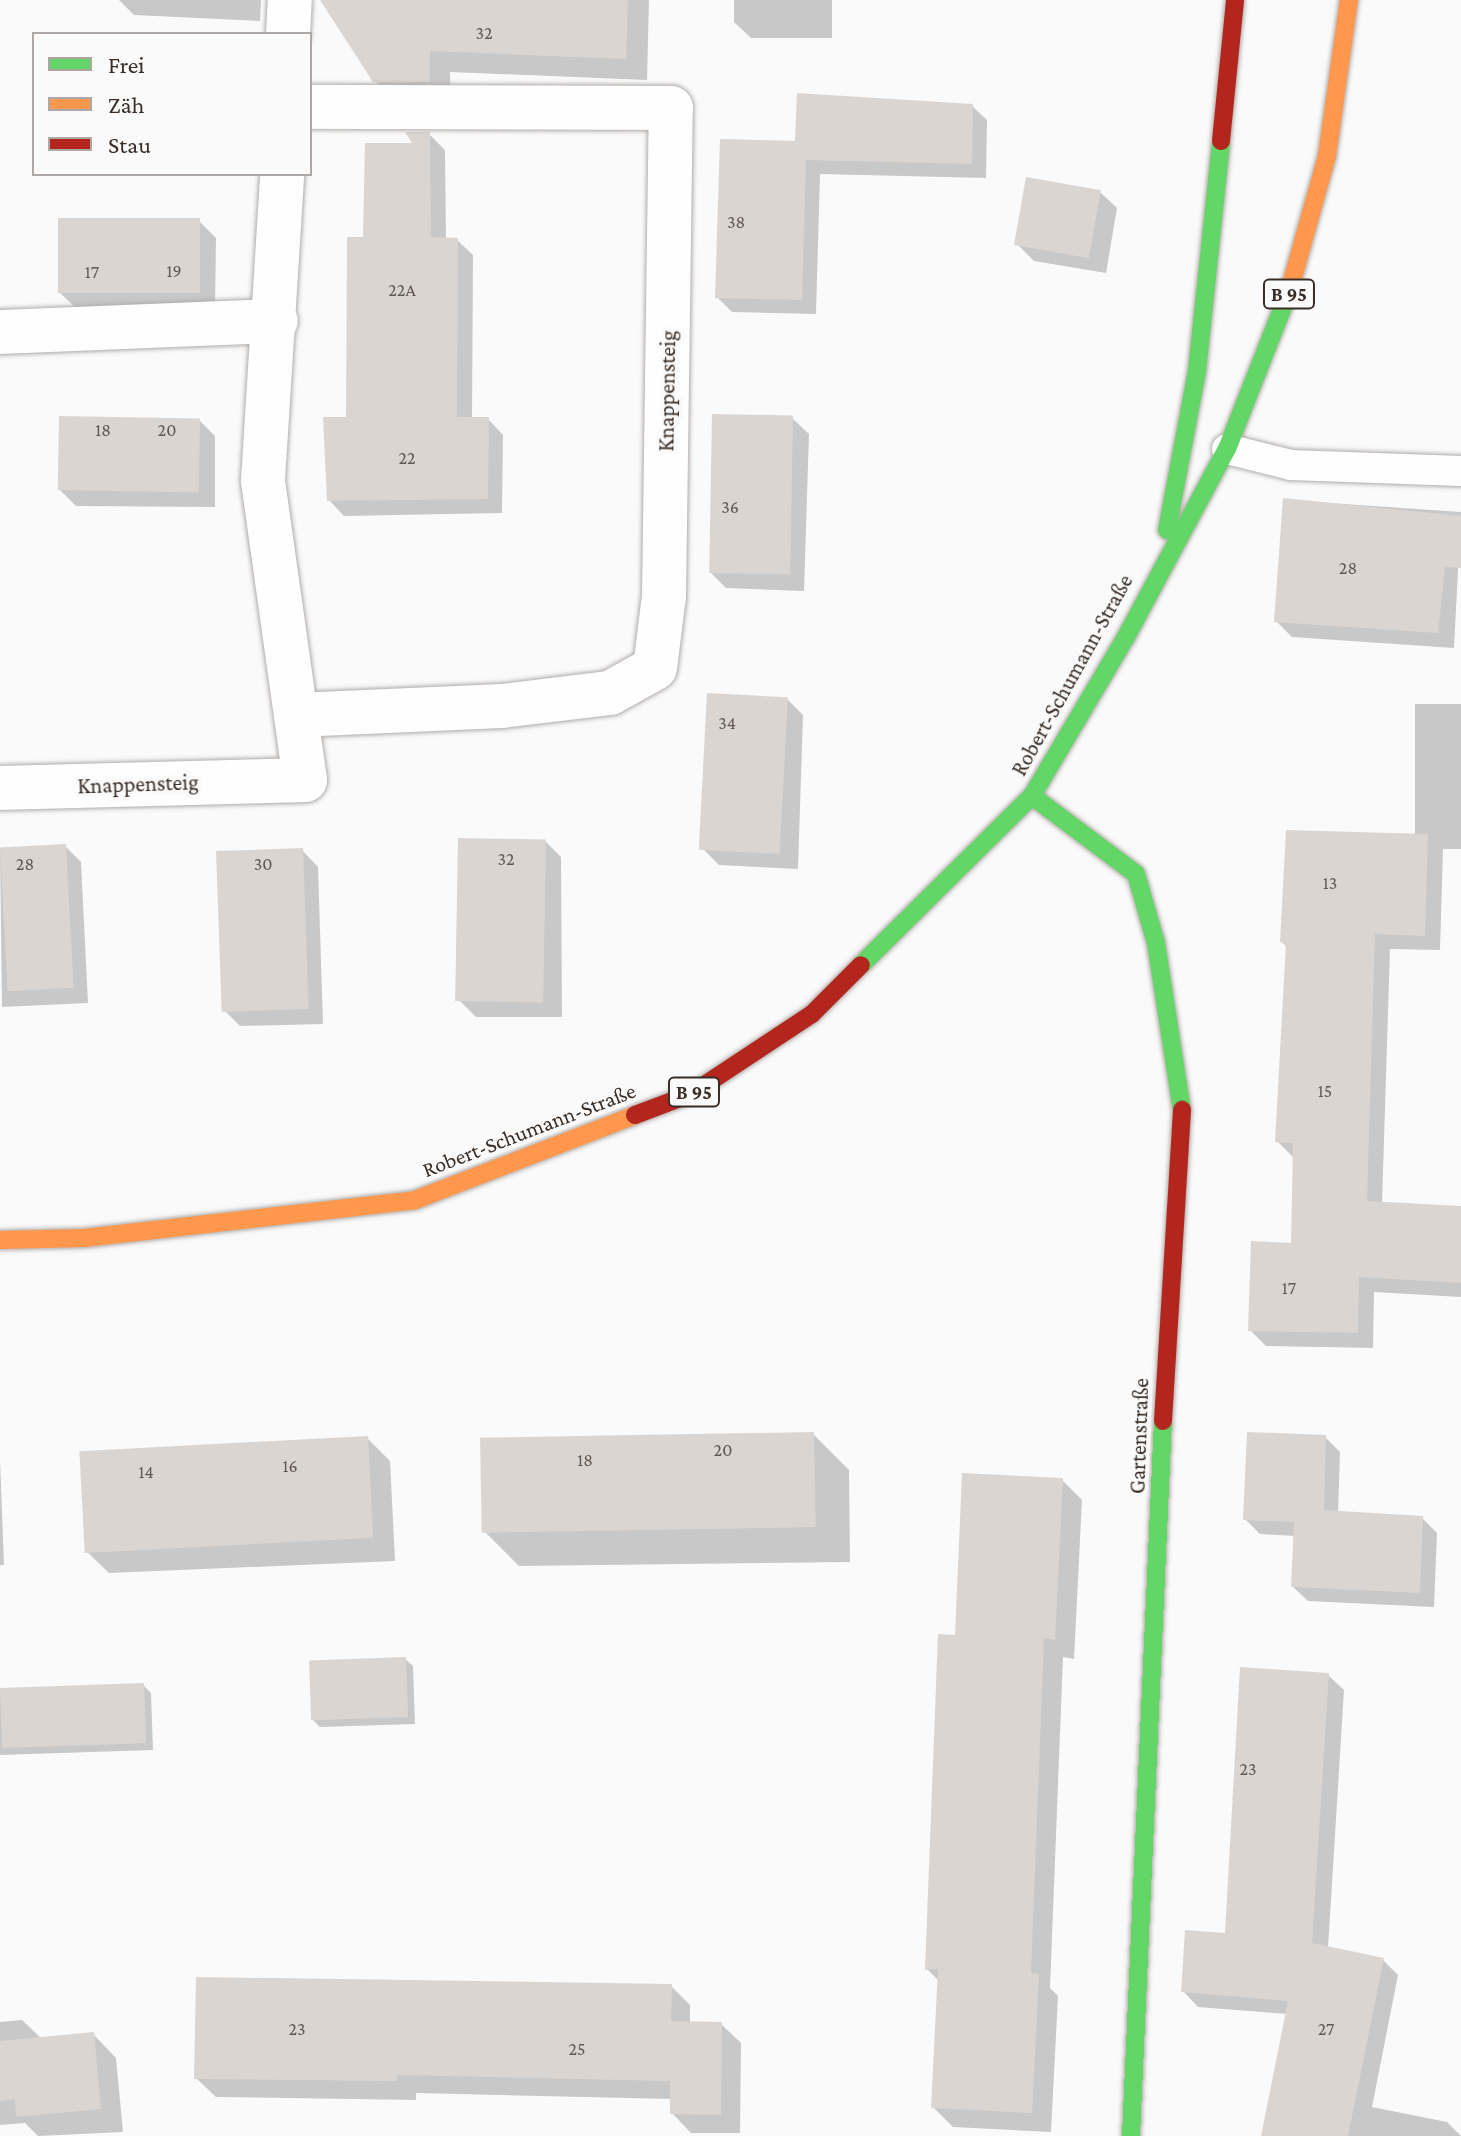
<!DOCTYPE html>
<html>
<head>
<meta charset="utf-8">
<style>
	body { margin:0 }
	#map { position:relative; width:1461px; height:2136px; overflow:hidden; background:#fafafa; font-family:"Crimson Pro",serif }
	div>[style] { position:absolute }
	.shadow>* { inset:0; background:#0003 }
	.building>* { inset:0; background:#dbd5d1; transform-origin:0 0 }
	.roads { filter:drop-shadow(0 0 2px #b2aca9) drop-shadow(0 0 2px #b2aca9) }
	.lane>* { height:30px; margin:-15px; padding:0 15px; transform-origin:15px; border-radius:15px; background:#fefefe }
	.street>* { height:44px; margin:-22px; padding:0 22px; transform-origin:22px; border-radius:22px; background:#fefefe }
	.fast>* { height:18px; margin:-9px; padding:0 9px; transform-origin:9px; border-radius:9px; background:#63d668 }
	.slow>* { height:18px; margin:-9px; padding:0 9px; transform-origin:9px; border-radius:9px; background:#ff974d }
	.jam>* { height:18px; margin:-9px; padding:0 9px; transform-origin:9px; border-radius:9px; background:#b3261e }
	span { translate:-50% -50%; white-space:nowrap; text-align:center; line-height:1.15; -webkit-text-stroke:8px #fafafa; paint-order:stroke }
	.number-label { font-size:18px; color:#625750 }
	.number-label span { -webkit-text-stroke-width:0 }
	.shield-label span { padding:2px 6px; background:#fafafa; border:2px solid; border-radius:6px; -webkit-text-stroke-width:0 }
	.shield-label { font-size:20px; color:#392d25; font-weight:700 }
	.street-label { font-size:22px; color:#392d25 }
	.legend { position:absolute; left:32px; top:32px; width:280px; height:144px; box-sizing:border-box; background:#fafafa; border:2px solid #ada8a5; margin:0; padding:10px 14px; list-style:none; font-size:24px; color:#392d25 }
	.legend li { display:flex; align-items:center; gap:16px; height:40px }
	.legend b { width:40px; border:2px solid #ada8a5 }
</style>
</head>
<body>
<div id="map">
	<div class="shadow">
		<i style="clip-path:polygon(119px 0,261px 0,260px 21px,134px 15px)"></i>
		<i style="clip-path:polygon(323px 0,649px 0,647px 80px,450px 72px,451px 103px,397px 103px,375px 81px)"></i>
		<i style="clip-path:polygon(734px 0,832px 0,832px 38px,751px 38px,734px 22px)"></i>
		<i style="clip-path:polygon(972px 106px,987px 120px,986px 178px,820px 174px,816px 314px,732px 312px,717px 297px,797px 143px)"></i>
		<i style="clip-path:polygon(429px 134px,445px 150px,446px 240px,457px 240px,473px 255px,472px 419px,488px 419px,503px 435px,502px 513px,344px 516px,329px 500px,348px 419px,365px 239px,416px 145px)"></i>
		<i style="clip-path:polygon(1100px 192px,1117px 208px,1106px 273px,1034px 261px,1018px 245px)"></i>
		<i style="clip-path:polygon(199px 221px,216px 238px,215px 309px,76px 308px,59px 292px)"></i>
		<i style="clip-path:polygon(792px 418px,809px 434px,804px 591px,726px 588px,710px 572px)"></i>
		<i style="clip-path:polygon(199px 420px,215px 436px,215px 507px,76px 506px,60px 490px)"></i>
		<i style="clip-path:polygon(1285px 500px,1461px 512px,1454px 648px,1292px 637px,1276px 621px)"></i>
		<i style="clip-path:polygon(787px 699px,803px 715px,798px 869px,719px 865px,703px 849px)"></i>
		<i style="clip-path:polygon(1415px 704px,1461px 704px,1461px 849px,1443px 849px,1440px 950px,1390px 949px,1382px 1204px,1461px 1209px,1461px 1297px,1374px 1292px,1373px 1348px,1266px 1346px,1250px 1330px,1293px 1246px,1293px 1157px,1277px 1141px,1288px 948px,1282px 942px,1415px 836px)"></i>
		<i style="clip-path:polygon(545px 841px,561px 857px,562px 1017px,476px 1017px,460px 1001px)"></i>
		<i style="clip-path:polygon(65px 846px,81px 862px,88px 1003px,2px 1007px,0 849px)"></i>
		<i style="clip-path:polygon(302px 850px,318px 867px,323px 1024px,240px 1026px,224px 1010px)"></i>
		<i style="clip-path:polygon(813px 1434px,849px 1470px,850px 1562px,519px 1566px,483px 1530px)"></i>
		<i style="clip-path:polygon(1325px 1437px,1340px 1452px,1338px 1513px,1422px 1518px,1437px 1533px,1434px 1607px,1308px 1601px,1293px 1587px,1295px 1536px,1260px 1534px,1245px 1519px)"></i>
		<i style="clip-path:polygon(367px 1438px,390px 1461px,395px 1561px,109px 1573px,85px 1550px)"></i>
		<i style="clip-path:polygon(0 1459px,4px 1565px,0 1565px)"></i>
		<i style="clip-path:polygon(1062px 1480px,1082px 1500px,1074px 1659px,1063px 1657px,1050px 1988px,1058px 1996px,1051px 2132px,953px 2127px,933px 2107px,940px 1982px,927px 1969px,957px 1637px)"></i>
		<i style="clip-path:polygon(405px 1659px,413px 1666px,415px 1724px,320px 1727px,312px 1719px)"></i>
		<i style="clip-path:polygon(1328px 1675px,1344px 1690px,1328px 1948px,1383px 1960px,1398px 1975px,1372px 2107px,1447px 2122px,1461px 2136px,1263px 2136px,1287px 2014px,1198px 2007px,1183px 1991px,1226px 1935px)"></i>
		<i style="clip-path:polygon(143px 1685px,151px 1693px,153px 1750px,0 1755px,0 1689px)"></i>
		<i style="clip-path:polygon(671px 1986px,690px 2005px,690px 2023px,721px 2024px,741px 2043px,740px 2133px,691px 2133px,672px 2113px,672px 2099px,416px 2093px,416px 2100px,216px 2097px,196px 2078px)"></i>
		<i style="clip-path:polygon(22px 2020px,42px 2039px,93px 2034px,116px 2058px,123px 2132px,38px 2136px,25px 2123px,0 2125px,0 2022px)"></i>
	</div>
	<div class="building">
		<i style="clip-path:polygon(320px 0,628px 0,626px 59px,430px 51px,430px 82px,373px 82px)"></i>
		<i style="clip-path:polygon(797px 93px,973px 104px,972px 164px,806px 160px,802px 300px,715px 298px,720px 139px,795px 141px)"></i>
		<i style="clip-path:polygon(405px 132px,430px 132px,431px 237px,458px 238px,457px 417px,489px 417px,488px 499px,327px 501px,323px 417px,346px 417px,347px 237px,363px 237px,365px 143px,412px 143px)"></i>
		<i style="left:1026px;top:177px;width:76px;height:69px;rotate:10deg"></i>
		<i style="left:58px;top:218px;width:142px;height:75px"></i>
		<i style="left:712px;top:414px;width:81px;height:159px;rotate:1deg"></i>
		<i style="left:59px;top:416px;width:141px;height:74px;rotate:1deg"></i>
		<i style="clip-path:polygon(1283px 498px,1461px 516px,1461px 568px,1445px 567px,1438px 633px,1274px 622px)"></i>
		<i style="left:707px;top:693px;width:81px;height:157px;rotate:3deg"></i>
		<i style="clip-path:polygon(1286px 830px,1428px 834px,1425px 936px,1375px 934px,1367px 1201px,1461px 1206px,1461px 1283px,1359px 1277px,1358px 1333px,1248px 1331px,1251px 1241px,1291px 1243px,1293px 1143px,1275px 1142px,1286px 943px,1280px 942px)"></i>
		<i style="left:458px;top:838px;width:88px;height:163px;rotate:1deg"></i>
		<i style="left:66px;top:844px;width:144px;height:66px;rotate:87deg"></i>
		<i style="left:303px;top:848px;width:161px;height:87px;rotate:88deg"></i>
		<i style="left:814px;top:1432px;width:95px;height:334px;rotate:89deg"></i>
		<i style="clip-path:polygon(1247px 1432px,1326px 1435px,1324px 1510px,1423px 1516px,1420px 1593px,1291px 1587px,1294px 1522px,1243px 1520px)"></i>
		<i style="left:368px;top:1436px;width:102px;height:289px;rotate:87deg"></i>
		<i style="clip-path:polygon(962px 1473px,1063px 1478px,1055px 1640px,1044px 1638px,1031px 1973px,1039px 1974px,1032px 2113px,931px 2108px,938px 1969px,925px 1970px,938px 1634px,955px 1635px)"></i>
		<i style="left:406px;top:1657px;width:60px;height:97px;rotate:88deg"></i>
		<i style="clip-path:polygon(1240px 1667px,1329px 1673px,1312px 1943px,1384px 1958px,1348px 2136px,1261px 2136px,1288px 2001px,1181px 1992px,1185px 1930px,1225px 1933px)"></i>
		<i style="left:144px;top:1683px;width:60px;height:144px;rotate:88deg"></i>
		<i style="clip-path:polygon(196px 1977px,672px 1984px,671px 2021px,722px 2022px,721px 2115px,670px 2114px,670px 2081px,397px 2075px,397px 2081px,194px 2079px)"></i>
		<i style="clip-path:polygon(94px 2032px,101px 2109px,16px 2117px,15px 2099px,0 2101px,0 2041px)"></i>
	</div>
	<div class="roads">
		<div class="lane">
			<i style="left:1227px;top:449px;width:66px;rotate:14deg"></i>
			<i style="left:1291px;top:465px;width:170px;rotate:2deg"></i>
		</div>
		<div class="street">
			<i style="left:288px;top:34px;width:34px;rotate:-87deg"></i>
			<i style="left:0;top:332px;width:276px;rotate:-2.3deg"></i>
			<i style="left:296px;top:715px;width:206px;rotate:-2.5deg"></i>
			<i style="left:502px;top:706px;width:109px;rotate:-6.9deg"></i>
			<i style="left:610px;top:693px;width:51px;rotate:-29.1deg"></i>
			<i style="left:655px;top:668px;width:73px;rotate:-82.9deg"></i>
			<i style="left:664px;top:596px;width:488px;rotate:-89.2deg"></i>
			<i style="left:671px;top:108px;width:361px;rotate:-179.8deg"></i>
			<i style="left:0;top:788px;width:305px;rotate:-1.5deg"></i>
			<i style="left:305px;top:780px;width:303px;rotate:-98deg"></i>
			<i style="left:263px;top:480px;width:307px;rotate:-86.4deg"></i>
		</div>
		<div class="fast">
			<i style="left:1167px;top:530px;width:162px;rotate:-79.3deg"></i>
			<i style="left:1197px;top:371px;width:231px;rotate:-84deg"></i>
			<i style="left:1032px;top:796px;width:130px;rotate:36.9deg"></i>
			<i style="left:1136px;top:874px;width:72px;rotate:73.8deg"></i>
			<i style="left:1156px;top:943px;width:169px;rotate:81.2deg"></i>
			<i style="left:861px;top:965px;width:240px;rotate:-44.7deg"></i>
			<i style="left:1032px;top:796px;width:185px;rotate:-59.4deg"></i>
			<i style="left:1126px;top:637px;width:213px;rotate:-61.8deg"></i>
			<i style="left:1227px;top:449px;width:169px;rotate:-68.5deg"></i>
			<i style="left:1131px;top:2136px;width:716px;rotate:-87.44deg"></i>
		</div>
		<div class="slow">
			<i style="left:1289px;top:292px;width:141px;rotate:-74.4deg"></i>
			<i style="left:1327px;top:156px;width:158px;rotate:-82deg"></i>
			<i style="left:0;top:1240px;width:84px;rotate:-1.4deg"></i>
			<i style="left:84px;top:1238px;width:333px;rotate:-6.5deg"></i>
			<i style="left:415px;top:1200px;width:236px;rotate:-21.1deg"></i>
		</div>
		<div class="jam">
			<i style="left:1221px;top:141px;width:142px;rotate:-84.3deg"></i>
			<i style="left:635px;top:1115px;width:60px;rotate:-20.6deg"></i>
			<i style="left:691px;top:1094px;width:145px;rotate:-33.5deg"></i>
			<i style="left:812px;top:1014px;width:69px;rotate:-45deg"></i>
			<i style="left:1163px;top:1421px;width:312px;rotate:-86.5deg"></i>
		</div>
	</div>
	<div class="number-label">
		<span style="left:484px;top:33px">32</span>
		<span style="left:736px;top:222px">38</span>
		<span style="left:174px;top:271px">19</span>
		<span style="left:92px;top:272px">17</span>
		<span style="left:402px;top:290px">22A</span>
		<span style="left:103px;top:430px">18</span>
		<span style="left:167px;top:430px">20</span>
		<span style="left:407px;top:458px">22</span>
		<span style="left:730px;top:507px">36</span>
		<span style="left:1348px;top:568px">28</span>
		<span style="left:727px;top:723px">34</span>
		<span style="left:506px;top:859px">32</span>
		<span style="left:25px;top:864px">28</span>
		<span style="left:263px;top:864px">30</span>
		<span style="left:1330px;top:883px">13</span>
		<span style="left:1325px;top:1091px">15</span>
		<span style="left:1289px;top:1288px">17</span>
		<span style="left:723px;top:1450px">20</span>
		<span style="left:585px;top:1460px">18</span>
		<span style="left:290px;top:1466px">16</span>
		<span style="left:146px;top:1472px">14</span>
		<span style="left:1248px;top:1769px">23</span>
		<span style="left:297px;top:2029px">23</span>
		<span style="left:1326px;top:2029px">27</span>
		<span style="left:577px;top:2049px">25</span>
	</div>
	<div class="shield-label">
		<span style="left:1289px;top:294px">B 95</span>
		<span style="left:694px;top:1092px">B 95</span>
	</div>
	<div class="street-label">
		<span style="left:667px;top:391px;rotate:-89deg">Knappensteig</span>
		<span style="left:1072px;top:675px;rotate:-61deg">Robert-Schumann-Straße</span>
		<span style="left:138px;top:784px;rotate:-2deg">Knappensteig</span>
		<span style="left:529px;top:1130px;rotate:-21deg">Robert-Schumann-Straße</span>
		<span style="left:1139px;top:1436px;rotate:-88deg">Gartenstraße</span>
	</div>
	<ul class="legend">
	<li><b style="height:10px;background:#63d668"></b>Frei</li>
	<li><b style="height:10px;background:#ff974d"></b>Zäh</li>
	<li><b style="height:10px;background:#b3261e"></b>Stau</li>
	</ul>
</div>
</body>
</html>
